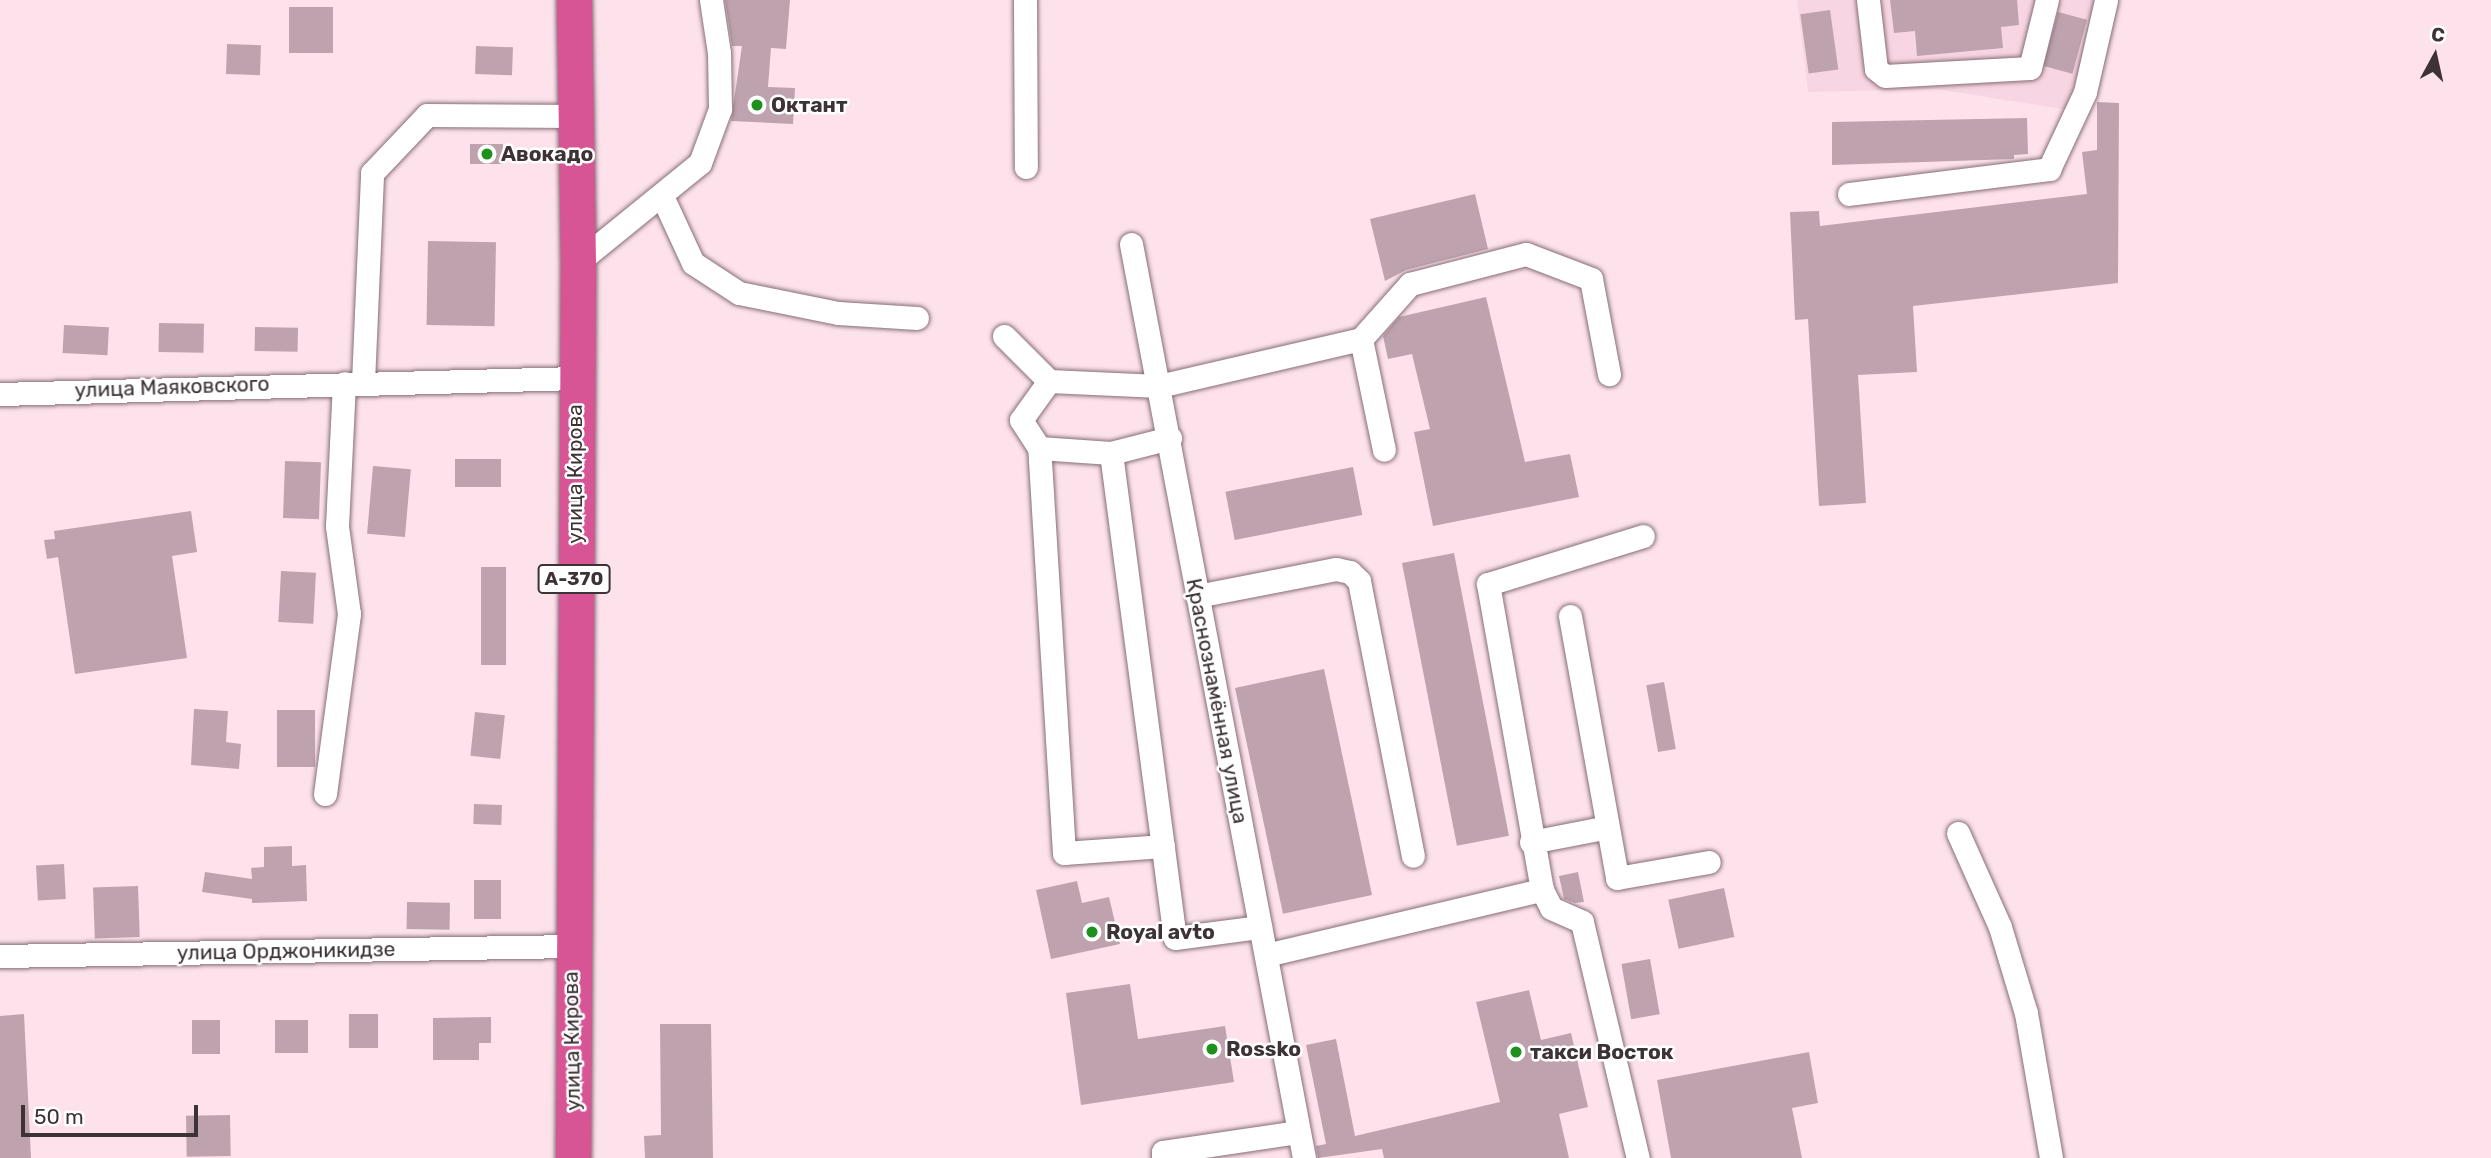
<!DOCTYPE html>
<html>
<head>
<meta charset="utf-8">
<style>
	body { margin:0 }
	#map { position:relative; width:2491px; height:1158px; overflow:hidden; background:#fde2ec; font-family:Rubik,sans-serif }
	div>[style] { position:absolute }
	.built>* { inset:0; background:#f8d5e2 }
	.building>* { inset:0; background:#bea3ae; transform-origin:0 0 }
	.roads { filter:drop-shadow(0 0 2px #866e77) drop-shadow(0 0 2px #866e77) }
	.minor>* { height:23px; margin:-11.5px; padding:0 11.5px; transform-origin:11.5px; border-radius:11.5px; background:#fff }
	.highway>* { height:35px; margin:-17.5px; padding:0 17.5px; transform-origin:17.5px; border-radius:17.5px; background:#d85595 }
	.dots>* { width:19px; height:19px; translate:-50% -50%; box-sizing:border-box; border:4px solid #fff; border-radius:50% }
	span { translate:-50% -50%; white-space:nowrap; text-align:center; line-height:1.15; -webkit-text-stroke:5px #fff; paint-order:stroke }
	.shield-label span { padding:2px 5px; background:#fff; border:2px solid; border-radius:5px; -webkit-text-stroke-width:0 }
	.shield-label { font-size:19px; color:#3d3236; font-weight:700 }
	.poi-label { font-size:21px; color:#3d3236; font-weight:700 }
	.left { translate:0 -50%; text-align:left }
	.street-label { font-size:21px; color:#3d3236 }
	.north { position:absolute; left:2400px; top:21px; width:70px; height:70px; -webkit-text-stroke:5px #fff; paint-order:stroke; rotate:8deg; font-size:19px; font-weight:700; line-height:28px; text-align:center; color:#3d3236 }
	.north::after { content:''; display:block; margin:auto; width:24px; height:32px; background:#3d3236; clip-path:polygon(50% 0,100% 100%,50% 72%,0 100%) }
	.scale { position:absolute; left:21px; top:1105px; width:177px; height:32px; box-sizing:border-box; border:4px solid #3d3236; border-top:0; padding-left:9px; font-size:21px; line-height:24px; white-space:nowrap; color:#3d3236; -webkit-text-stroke:5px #fff; paint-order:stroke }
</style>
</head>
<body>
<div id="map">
	<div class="built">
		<i style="clip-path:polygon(1797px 0,2098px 0,2069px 110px,1936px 89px,1808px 92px)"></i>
	</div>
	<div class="building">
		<i style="clip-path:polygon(725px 0,790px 0,786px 49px,771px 48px,768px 87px,795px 88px,793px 124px,731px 121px,742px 46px,732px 46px)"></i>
		<i style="clip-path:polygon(1890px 0,2017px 0,2019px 25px,2001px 27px,2003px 48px,1917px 56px,1915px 31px,1894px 33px)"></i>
		<i style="left:289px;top:7px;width:44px;height:46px"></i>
		<i style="left:1830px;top:10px;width:60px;height:30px;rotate:82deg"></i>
		<i style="left:2058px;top:12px;width:30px;height:56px;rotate:15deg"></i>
		<i style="left:227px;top:44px;width:34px;height:30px;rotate:2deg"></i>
		<i style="left:476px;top:46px;width:37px;height:28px;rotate:2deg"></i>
		<i style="clip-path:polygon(2097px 102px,2119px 103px,2118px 283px,1913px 306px,1917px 372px,1858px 375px,1866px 503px,1819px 506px,1808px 319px,1795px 320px,1790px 212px,1819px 211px,1820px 226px,2087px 194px,2082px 152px,2097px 150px)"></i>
		<i style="clip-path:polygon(2027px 118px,2028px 154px,2014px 155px,2014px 159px,1832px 165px,1832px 122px)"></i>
		<i style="left:470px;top:144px;width:33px;height:20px"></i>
		<i style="clip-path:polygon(1475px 194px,1488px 249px,1406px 270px,1385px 281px,1370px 219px)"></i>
		<i style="left:428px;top:241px;width:68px;height:84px;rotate:1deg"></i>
		<i style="clip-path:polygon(1486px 297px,1525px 462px,1570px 454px,1579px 497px,1433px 526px,1414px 432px,1430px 429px,1412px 354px,1388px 359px,1383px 336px,1399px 317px)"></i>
		<i style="left:159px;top:323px;width:45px;height:29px;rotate:1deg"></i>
		<i style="left:64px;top:325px;width:45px;height:28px;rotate:3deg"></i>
		<i style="left:255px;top:327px;width:43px;height:24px;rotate:1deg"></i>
		<i style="left:455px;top:459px;width:46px;height:28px"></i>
		<i style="left:285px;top:461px;width:36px;height:57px;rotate:2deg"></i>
		<i style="left:373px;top:466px;width:38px;height:68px;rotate:5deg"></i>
		<i style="left:1353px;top:467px;width:49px;height:130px;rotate:79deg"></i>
		<i style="clip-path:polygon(191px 511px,197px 552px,172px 556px,187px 658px,75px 674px,58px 557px,47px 559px,44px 540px,55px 539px,54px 531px)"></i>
		<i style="left:1454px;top:553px;width:288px;height:53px;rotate:79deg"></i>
		<i style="left:481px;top:567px;width:25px;height:98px"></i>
		<i style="left:281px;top:571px;width:35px;height:51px;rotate:3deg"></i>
		<i style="left:1324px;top:669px;width:231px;height:91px;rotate:78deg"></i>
		<i style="left:1664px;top:682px;width:68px;height:18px;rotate:80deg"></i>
		<i style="clip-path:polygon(194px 709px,228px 711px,226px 742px,241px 744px,239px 769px,191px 765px)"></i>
		<i style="left:277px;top:710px;width:38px;height:57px"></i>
		<i style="left:475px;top:712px;width:30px;height:44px;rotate:6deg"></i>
		<i style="left:474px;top:804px;width:28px;height:20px;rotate:2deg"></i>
		<i style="clip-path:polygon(292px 846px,292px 866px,306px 865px,307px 901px,252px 903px,252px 899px,202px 892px,205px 872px,252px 879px,251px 868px,264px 867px,264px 847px)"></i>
		<i style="left:64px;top:864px;width:35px;height:28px;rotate:87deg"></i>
		<i style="clip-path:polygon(1578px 872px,1584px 902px,1575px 903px,1564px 899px,1559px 876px)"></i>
		<i style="left:474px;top:880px;width:27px;height:39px"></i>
		<i style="clip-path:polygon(1077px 881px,1082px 903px,1109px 897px,1120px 944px,1051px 959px,1036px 890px)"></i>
		<i style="left:138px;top:886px;width:51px;height:45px;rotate:88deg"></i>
		<i style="left:1724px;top:888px;width:50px;height:57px;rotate:78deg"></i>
		<i style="left:407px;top:902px;width:43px;height:27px;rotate:1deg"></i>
		<i style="left:1650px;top:959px;width:56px;height:29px;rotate:80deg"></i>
		<i style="clip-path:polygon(1130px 984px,1138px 1039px,1225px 1026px,1234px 1082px,1081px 1105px,1066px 993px)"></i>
		<i style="clip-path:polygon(1529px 990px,1541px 1040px,1571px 1033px,1588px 1107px,1559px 1114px,1569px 1158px,1384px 1158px,1382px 1149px,1318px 1158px,1316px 1146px,1326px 1144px,1306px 1045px,1336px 1039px,1355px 1136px,1500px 1102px,1476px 1002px)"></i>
		<i style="clip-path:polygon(24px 1014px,31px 1158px,0 1158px,0 1016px)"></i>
		<i style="left:349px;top:1014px;width:29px;height:34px"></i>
		<i style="clip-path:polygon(491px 1017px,491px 1043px,479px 1043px,479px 1060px,433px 1060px,433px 1018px)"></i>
		<i style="left:192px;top:1020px;width:28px;height:34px"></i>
		<i style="left:275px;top:1020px;width:33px;height:33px"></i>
		<i style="clip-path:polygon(660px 1024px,711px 1024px,713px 1158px,645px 1158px,644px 1136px,661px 1135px)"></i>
		<i style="clip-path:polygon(1809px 1052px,1818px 1103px,1792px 1108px,1802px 1158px,1671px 1158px,1657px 1080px)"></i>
		<i style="left:230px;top:1115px;width:41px;height:44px;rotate:89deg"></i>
	</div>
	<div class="roads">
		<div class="minor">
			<i style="left:1025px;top:0;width:167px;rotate:89.7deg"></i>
			<i style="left:1868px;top:0;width:69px;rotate:83.4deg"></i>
			<i style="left:1876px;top:69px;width:11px;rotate:38deg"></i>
			<i style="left:1885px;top:76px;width:145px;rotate:-3.2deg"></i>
			<i style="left:2030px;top:68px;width:70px;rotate:-76deg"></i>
			<i style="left:1849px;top:194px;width:202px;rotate:-7.1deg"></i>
			<i style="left:2049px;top:169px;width:85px;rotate:-64.9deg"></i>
			<i style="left:2085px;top:92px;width:94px;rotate:-77.1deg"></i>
			<i style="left:662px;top:196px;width:74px;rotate:65.2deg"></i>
			<i style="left:693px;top:263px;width:55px;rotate:33.1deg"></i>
			<i style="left:739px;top:293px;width:101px;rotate:11.4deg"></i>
			<i style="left:838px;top:313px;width:79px;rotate:3.6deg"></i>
			<i style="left:1131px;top:244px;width:930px;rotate:79.28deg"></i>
			<i style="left:578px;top:262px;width:157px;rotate:-39.1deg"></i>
			<i style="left:700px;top:163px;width:58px;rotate:-69.7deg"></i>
			<i style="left:720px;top:109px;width:56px;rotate:-91deg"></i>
			<i style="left:719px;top:53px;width:54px;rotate:-98.6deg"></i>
			<i style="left:1004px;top:336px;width:64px;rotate:45deg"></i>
			<i style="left:1049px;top:381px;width:48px;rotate:125.7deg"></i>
			<i style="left:1021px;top:420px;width:33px;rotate:57deg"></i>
			<i style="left:1361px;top:339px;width:113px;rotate:78.3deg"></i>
			<i style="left:1049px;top:381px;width:110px;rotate:2.6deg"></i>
			<i style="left:1159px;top:386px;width:207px;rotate:-13.1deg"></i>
			<i style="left:1361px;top:339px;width:74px;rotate:-48.3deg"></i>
			<i style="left:1410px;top:284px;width:120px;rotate:-14.5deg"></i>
			<i style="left:1526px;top:254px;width:70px;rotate:21deg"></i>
			<i style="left:1591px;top:279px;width:97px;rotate:79.3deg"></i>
			<i style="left:363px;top:382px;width:209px;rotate:-87.5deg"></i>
			<i style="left:372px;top:173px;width:80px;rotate:-46.5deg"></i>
			<i style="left:427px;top:115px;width:149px;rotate:0.4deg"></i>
			<i style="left:0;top:394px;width:575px;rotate:-1.59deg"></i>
			<i style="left:1111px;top:453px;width:489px;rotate:82.5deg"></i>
			<i style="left:1175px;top:938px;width:86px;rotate:-7.4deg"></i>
			<i style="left:1197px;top:596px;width:142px;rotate:-11deg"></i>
			<i style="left:1336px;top:569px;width:14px;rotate:12deg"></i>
			<i style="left:1350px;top:572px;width:13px;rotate:45deg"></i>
			<i style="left:1359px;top:581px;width:280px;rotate:78.9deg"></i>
			<i style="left:1570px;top:616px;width:266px;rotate:79.8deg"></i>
			<i style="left:1617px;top:878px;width:93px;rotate:-9.9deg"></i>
			<i style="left:325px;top:794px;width:182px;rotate:-82.4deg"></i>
			<i style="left:349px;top:614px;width:89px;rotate:-97.8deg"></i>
			<i style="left:337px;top:526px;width:143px;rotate:-87.2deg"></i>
			<i style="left:1958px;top:833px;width:103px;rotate:65.9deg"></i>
			<i style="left:2000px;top:927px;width:90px;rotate:73.2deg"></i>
			<i style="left:2026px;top:1013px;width:147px;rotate:80.2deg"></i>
			<i style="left:1531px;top:842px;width:78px;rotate:-11deg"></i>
			<i style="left:1163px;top:846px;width:99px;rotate:176deg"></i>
			<i style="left:1064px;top:853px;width:406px;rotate:-93.5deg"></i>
			<i style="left:1039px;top:448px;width:72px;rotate:4deg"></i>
			<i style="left:1111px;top:453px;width:61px;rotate:-14.3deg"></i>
			<i style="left:1542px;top:890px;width:311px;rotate:-100deg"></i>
			<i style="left:1488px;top:584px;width:162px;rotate:-17.2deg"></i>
			<i style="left:1266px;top:955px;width:284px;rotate:-13.3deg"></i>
			<i style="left:1542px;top:890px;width:20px;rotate:63deg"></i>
			<i style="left:1551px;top:908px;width:34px;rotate:24deg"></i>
			<i style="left:1582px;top:922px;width:243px;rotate:76.7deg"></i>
			<i style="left:0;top:956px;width:571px;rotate:-1deg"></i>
			<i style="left:1163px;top:1158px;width:6px;rotate:-90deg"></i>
			<i style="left:1163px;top:1152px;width:137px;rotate:-8.4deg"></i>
		</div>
		<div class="highway">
			<i style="left:573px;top:1158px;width:896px;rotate:-89.68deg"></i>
			<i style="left:578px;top:262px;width:262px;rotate:-90.9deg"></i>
		</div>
	</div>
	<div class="dots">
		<i style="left:757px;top:105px;background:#1d911c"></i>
		<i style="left:487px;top:154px;background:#1d911c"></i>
		<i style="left:1092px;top:932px;background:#1d911c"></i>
		<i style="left:1212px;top:1049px;background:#1d911c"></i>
		<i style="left:1516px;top:1052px;background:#1d911c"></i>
	</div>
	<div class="shield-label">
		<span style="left:574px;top:579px">А-370</span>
	</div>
	<div class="poi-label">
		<span class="left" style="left:771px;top:105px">Октант</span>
		<span class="left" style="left:501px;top:154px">Авокадо</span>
		<span class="left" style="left:1106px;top:932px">Royal avto</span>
		<span class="left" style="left:1226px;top:1049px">Rossko</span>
		<span class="left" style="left:1530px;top:1052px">такси Восток</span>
	</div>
	<div class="street-label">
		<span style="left:172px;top:387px;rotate:-2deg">улица Маяковского</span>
		<span style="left:575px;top:474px;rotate:-90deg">улица Кирова</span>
		<span style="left:1217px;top:701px;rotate:79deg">Краснознамённая улица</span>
		<span style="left:286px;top:951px;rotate:-1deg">улица Орджоникидзе</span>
		<span style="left:572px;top:1041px;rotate:-91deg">улица Кирова</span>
	</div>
	<div class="north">С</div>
	<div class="scale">50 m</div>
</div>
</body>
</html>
